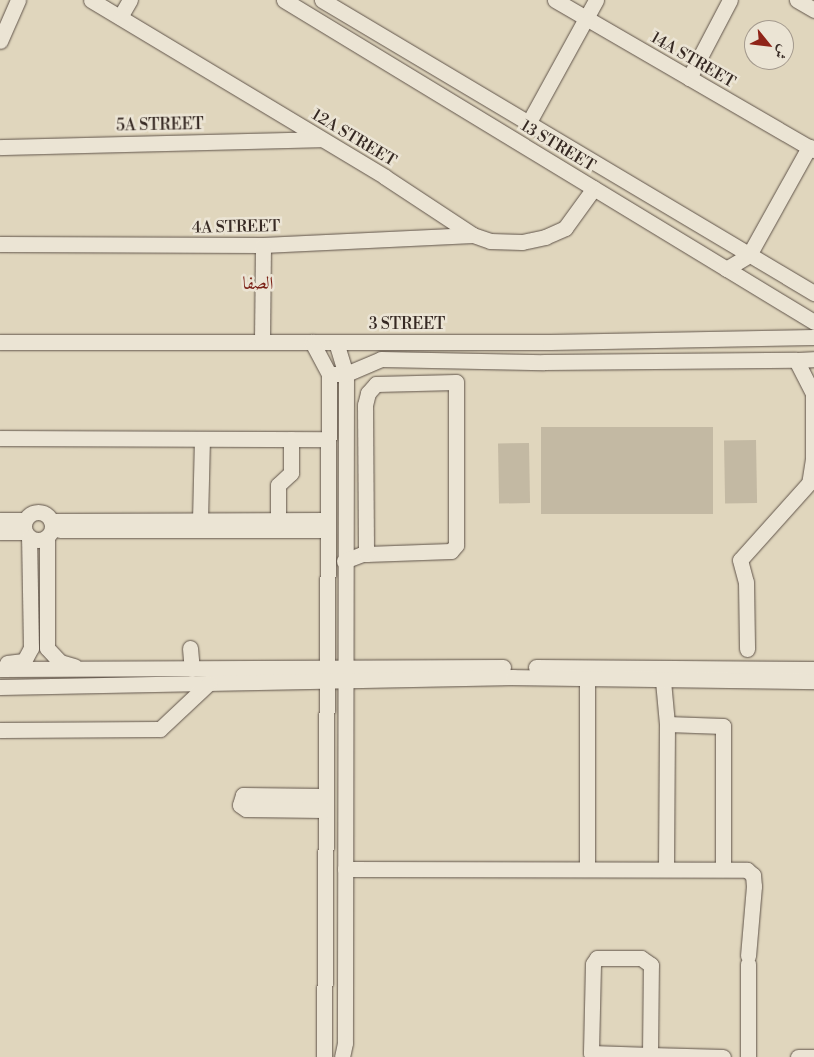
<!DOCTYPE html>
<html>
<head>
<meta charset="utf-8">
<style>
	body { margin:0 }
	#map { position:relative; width:814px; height:1057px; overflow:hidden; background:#e0d6bd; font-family:"Libre Bodoni",Amiri,serif }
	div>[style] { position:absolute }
	.green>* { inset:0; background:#c3b9a3; transform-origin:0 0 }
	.roads { filter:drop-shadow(0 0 1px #60544a) drop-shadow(0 0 1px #60544a) }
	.minor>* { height:15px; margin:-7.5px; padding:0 7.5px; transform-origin:7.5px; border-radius:7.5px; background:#ebe4d4 }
	.minor>.ring { margin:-7.5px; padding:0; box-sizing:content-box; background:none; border:15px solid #ebe4d4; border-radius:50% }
	span { translate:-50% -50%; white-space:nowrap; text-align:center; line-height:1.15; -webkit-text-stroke:5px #ebe4d4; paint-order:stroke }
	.street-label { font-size:16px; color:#362923 }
	.neighbourhood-label { font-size:18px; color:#7a1f14 }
	.north { position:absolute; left:744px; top:20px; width:50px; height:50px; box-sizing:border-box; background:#ebe4d4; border:1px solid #a3998d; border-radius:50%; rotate:119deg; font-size:14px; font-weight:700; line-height:20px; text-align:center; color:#362923 }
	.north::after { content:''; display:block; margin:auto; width:18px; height:22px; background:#8f2418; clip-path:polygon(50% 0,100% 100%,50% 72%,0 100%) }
</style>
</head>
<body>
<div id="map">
	<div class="green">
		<i style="left:713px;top:427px;width:87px;height:172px;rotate:90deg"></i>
		<i style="left:756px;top:440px;width:63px;height:32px;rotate:89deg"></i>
		<i style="left:529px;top:443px;width:60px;height:31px;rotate:89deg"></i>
	</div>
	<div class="roads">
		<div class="minor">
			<i style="left:91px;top:0;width:343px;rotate:31deg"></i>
			<i style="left:385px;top:177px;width:105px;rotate:33.4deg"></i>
			<i style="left:473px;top:235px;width:18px;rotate:19deg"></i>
			<i style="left:490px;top:241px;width:32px;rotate:2deg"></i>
			<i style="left:522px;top:242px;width:24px;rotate:-12deg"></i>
			<i style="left:545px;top:237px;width:22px;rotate:-24deg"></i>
			<i style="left:565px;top:228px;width:49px;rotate:-54.1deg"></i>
			<i style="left:284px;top:0;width:620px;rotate:31.28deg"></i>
			<i style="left:322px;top:0;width:573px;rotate:30.78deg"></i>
			<i style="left:555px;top:0;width:299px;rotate:30.1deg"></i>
			<i style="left:797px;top:0;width:20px;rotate:30deg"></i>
			<i style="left:120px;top:17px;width:20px;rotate:-60deg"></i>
			<i style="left:0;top:41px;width:45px;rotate:-66.3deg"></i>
			<i style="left:689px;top:78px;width:88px;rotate:-62.3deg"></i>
			<i style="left:529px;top:122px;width:139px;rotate:-61.2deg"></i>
			<i style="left:0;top:147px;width:321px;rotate:-1.4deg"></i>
			<i style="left:0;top:244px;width:263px;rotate:0.2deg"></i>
			<i style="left:263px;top:245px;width:210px;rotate:-2.7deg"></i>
			<i style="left:726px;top:269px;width:27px;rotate:-31deg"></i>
			<i style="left:749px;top:255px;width:124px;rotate:-60.9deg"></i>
			<i style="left:262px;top:341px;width:96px;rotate:-89.4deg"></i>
			<i style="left:0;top:342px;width:550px"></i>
			<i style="left:550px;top:342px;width:264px;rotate:-1.1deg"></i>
			<i style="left:312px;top:342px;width:36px;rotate:62deg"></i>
			<i style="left:329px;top:374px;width:683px;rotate:90.42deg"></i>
			<i style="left:336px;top:342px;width:34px;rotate:73deg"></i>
			<i style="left:346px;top:374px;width:669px;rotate:90.09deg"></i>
			<i style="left:345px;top:1043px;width:14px;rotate:102deg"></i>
			<i style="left:796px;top:360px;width:18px;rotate:-3deg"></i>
			<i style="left:329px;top:374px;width:17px"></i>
			<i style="left:346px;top:374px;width:38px;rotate:-23deg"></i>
			<i style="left:381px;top:359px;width:163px;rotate:1.1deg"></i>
			<i style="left:544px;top:362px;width:252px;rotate:-0.5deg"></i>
			<i style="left:796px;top:360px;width:38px;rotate:63deg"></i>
			<i style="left:813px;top:394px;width:65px;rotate:90deg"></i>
			<i style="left:813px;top:459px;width:24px;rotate:99deg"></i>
			<i style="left:809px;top:483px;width:103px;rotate:131.9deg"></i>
			<i style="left:740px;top:560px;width:23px;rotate:75deg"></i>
			<i style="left:746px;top:582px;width:67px;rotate:89.1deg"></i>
			<i style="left:0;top:438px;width:328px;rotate:0.2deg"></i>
			<i class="ring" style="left:24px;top:512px;width:13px;height:13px"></i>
			<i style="left:0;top:520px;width:25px"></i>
			<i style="left:200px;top:520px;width:81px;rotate:-88.6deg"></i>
			<i style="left:278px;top:520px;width:35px;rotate:-90deg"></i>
			<i style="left:278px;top:485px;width:18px;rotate:-43deg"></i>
			<i style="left:291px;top:473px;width:34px;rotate:-90deg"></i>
			<i style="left:51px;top:521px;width:276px;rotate:-0.2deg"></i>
			<i style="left:60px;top:530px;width:267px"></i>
			<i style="left:0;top:532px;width:25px"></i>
			<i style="left:47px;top:537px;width:111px;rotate:90deg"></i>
			<i style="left:47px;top:648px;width:19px;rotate:47deg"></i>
			<i style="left:60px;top:662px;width:15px;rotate:16deg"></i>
			<i style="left:344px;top:561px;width:19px;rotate:-21deg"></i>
			<i style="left:362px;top:554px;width:4px"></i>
			<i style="left:366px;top:554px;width:85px;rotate:-2deg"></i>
			<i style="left:451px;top:551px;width:8px;rotate:-50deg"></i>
			<i style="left:456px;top:545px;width:163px;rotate:-90deg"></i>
			<i style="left:456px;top:382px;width:80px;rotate:178.6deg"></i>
			<i style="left:376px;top:384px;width:12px;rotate:132deg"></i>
			<i style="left:368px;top:393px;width:12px;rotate:104deg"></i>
			<i style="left:365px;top:405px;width:149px;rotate:89.6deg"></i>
			<i style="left:190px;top:648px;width:21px;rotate:85deg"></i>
			<i style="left:7px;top:663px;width:17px;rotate:-7deg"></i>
			<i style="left:24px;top:661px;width:15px;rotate:-62deg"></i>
			<i style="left:31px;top:648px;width:111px;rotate:-91deg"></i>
			<i style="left:536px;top:667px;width:278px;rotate:0.4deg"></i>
			<i style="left:0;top:669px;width:503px;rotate:-0.23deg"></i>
			<i style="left:662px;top:670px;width:54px;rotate:84.7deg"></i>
			<i style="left:667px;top:724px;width:144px;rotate:90.4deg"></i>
			<i style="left:587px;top:678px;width:189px;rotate:90deg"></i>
			<i style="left:0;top:687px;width:513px;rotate:-1.12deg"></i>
			<i style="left:513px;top:677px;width:301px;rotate:0.8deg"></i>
			<i style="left:667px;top:724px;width:56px;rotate:2deg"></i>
			<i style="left:723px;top:726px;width:143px;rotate:90deg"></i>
			<i style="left:0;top:730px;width:160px;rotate:-0.4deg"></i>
			<i style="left:160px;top:729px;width:67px;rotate:-43.2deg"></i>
			<i style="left:324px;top:796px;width:81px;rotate:-179.3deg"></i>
			<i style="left:243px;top:795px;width:10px;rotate:107deg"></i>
			<i style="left:240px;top:805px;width:7px;rotate:34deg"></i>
			<i style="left:246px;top:809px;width:78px;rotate:0.7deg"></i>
			<i style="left:345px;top:869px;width:402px;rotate:0.1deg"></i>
			<i style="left:747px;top:870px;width:8px;rotate:40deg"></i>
			<i style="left:753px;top:875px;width:11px;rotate:85deg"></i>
			<i style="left:754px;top:886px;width:70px;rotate:94.9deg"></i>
			<i style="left:748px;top:964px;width:93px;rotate:90deg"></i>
			<i style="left:650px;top:1057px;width:2px;rotate:-90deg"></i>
			<i style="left:650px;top:1055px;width:90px;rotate:-89.4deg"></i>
			<i style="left:651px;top:965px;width:12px;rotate:-145deg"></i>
			<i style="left:641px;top:958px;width:44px;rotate:180deg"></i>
			<i style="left:597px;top:958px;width:7px;rotate:124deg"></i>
			<i style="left:593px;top:964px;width:89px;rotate:91.3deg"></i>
			<i style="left:591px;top:1053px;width:59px;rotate:1.9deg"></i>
			<i style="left:650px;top:1055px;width:73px;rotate:1.6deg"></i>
			<i style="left:798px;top:1057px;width:16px"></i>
		</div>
	</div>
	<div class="street-label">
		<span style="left:693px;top:60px;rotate:30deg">14A STREET</span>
		<span style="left:160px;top:125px;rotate:-1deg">5A STREET</span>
		<span style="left:354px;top:138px;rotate:31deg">12A STREET</span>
		<span style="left:558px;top:146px;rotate:31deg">13 STREET</span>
		<span style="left:236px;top:227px;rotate:-1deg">4A STREET</span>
		<span style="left:407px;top:324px">3 STREET</span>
	</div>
	<div class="neighbourhood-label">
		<span style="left:258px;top:284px">الصفا</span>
	</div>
	<div class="north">ش</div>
</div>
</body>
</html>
